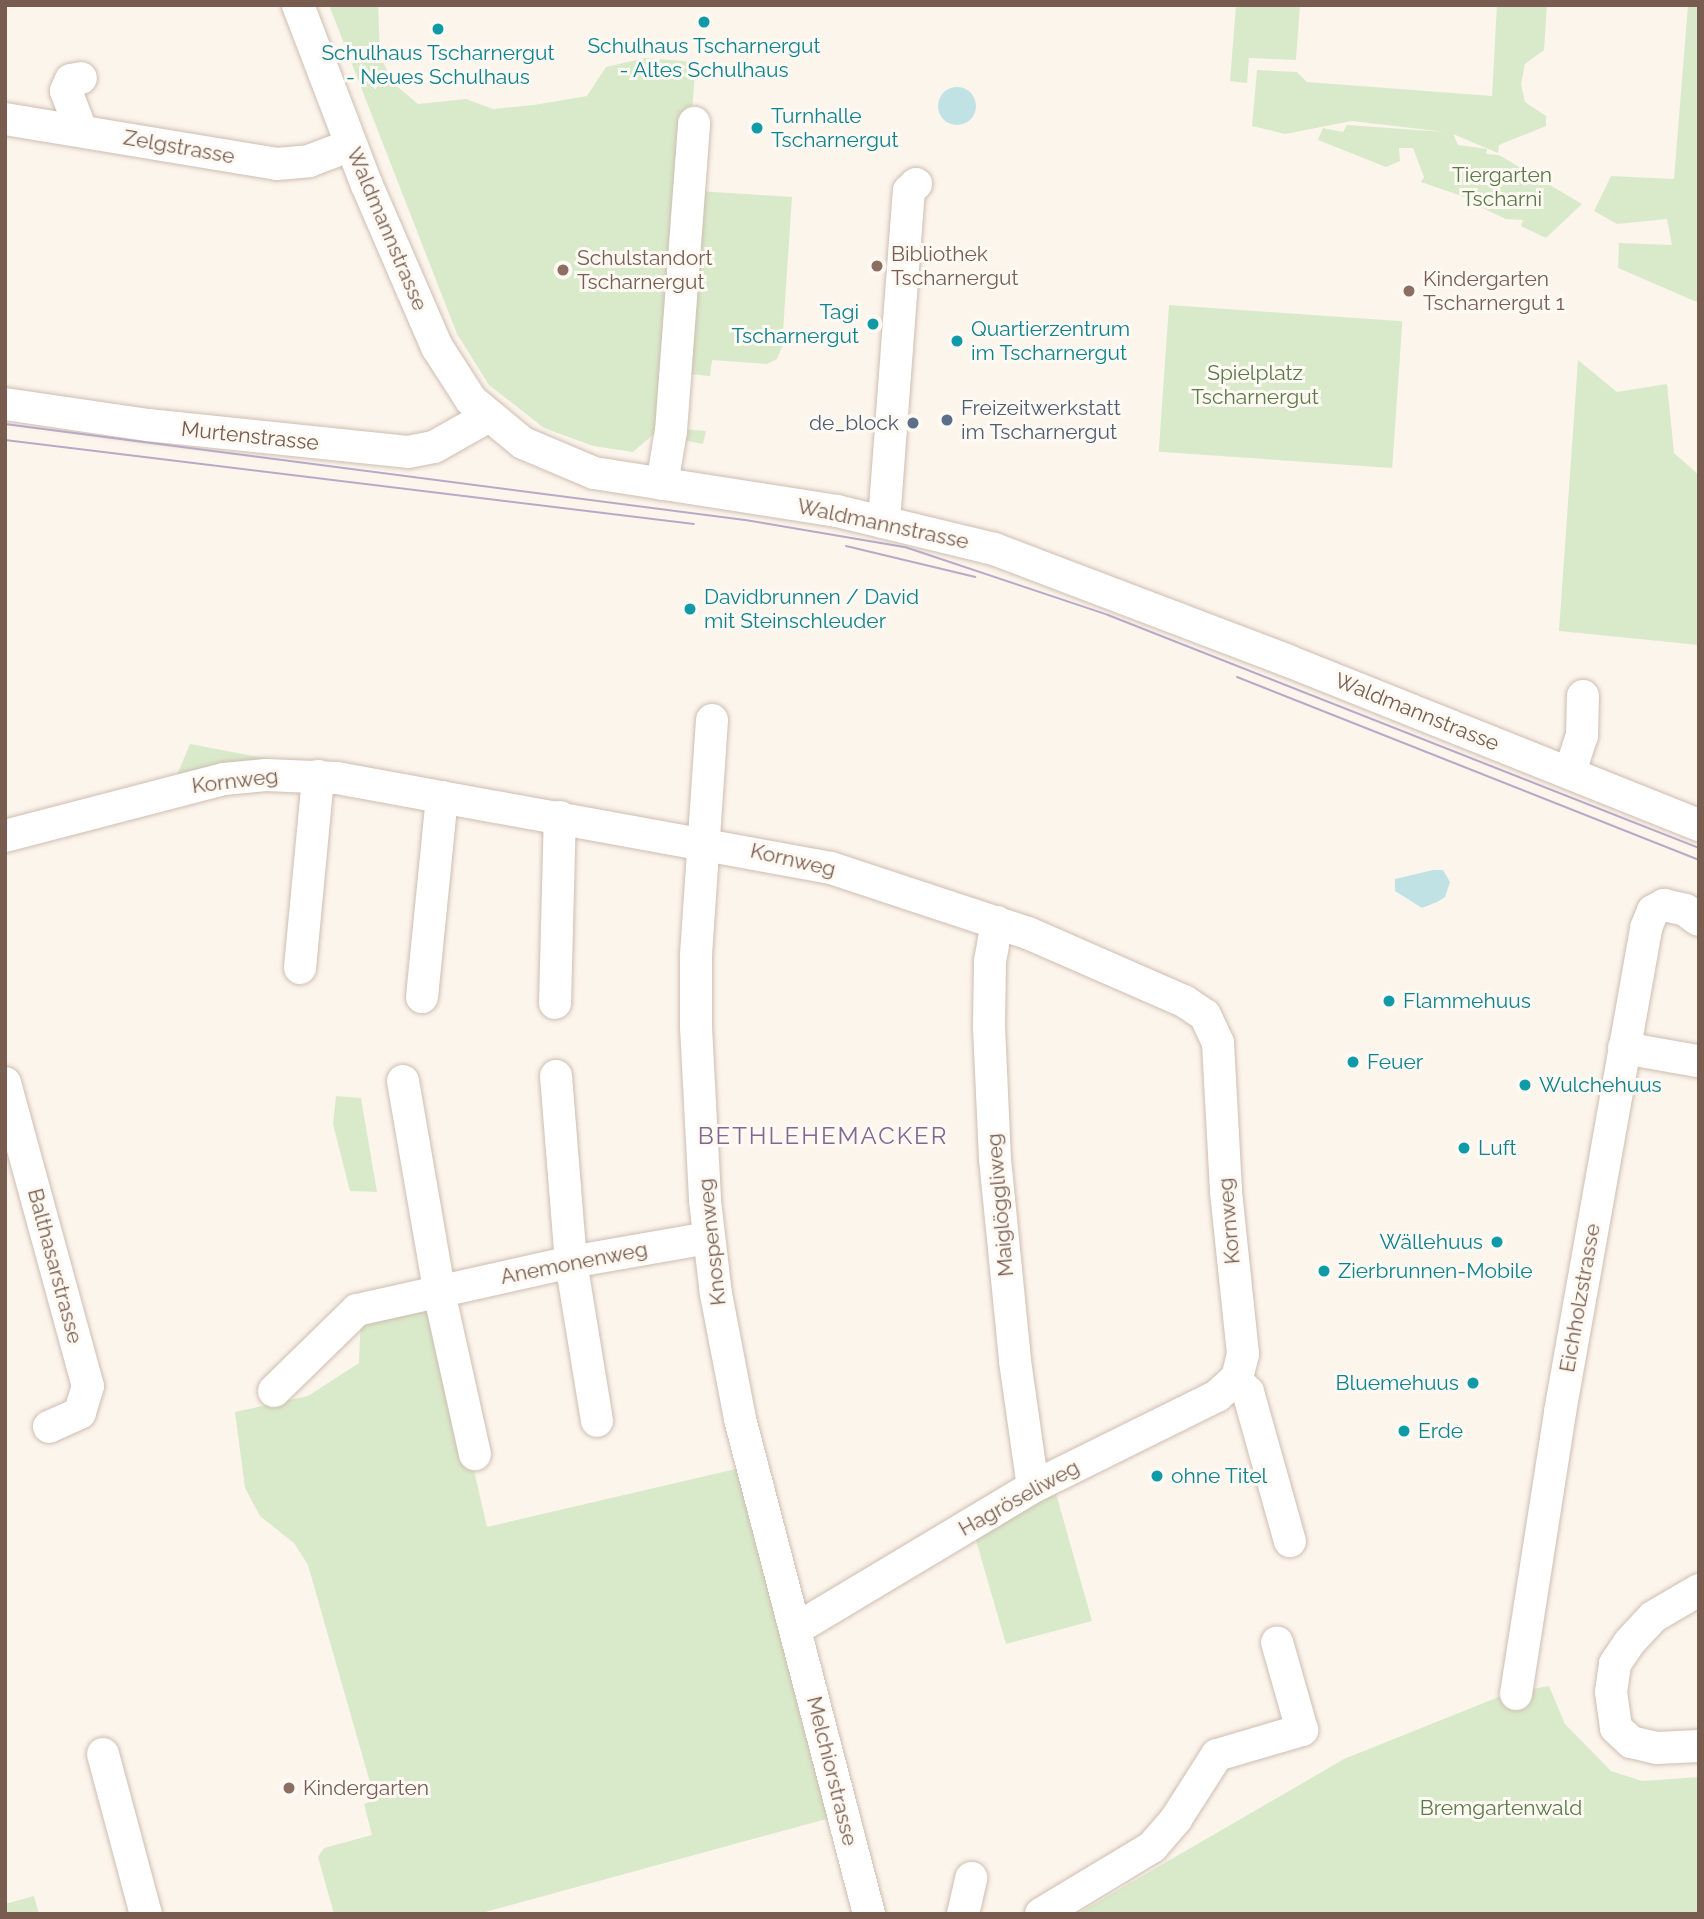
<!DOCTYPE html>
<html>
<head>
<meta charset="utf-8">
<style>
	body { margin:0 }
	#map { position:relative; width:1704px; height:1919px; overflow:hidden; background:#fcf5ec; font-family:Raleway,sans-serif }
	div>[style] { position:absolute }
	.green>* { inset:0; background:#d9eaca; transform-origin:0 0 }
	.water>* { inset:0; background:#c1e2e5 }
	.round { border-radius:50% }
	.roads { filter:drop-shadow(0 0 2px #cebdb1) drop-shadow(0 0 2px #cebdb1) }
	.minor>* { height:32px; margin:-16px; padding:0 16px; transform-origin:16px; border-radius:16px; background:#fff }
	.tram>* { height:2px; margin:-1px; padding:0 1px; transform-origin:1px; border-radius:1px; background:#b8a9c7 }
	.dots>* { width:19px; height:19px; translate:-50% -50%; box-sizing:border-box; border:4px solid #fef9f3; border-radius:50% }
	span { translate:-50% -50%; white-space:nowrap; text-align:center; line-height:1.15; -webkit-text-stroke:6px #fef9f3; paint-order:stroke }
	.culture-label { font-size:21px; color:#0d838f }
	.left { translate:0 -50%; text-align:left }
	.right { translate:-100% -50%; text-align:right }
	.street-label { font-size:21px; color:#775c4f }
	.park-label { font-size:21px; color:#5a7c48 }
	.education-label { font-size:21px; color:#785e54 }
	.service-label { font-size:21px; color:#4e5e75 }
	.quarter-label { font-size:24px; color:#826792; letter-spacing:2px }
	.frame { position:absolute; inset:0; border:7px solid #775c4f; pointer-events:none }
</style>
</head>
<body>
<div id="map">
	<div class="green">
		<i style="clip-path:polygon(329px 5px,378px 5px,380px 55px,393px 83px,418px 104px,466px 99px,493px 109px,534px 105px,587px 96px,606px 67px,645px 58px,696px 62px,692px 110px,699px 191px,792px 197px,782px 347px,777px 359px,767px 364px,712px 360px,710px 376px,688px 374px,684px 429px,706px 431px,703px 444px,654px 434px,633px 452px,593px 446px,544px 428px,489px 385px,457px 334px)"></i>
		<i style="clip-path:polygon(1236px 5px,1300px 5px,1296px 60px,1249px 58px,1247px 83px,1230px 81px)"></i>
		<i style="clip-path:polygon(1497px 5px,1547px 5px,1544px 50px,1525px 64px,1521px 84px,1525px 102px,1546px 116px,1546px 126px,1499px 145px,1498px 153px,1453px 134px,1458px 145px,1487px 149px,1486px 154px,1499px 155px,1582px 204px,1546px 238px,1521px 226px,1523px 220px,1506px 219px,1476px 205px,1476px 201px,1421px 182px,1424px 177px,1413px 148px,1399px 148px,1400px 161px,1386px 167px,1318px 140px,1323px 128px,1343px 132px,1347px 125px,1445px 132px,1352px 121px,1285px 134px,1252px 126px,1257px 70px,1297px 72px,1307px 82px,1492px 96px)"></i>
		<i style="clip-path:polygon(1688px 5px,1699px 5px,1699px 303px,1618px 268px,1619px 243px,1672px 245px,1667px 219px,1617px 224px,1594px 211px,1611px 176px,1674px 179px)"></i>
		<i style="left:1169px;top:305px;width:234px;height:147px;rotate:4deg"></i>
		<i style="clip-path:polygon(1578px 360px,1617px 392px,1667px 384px,1674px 453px,1699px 475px,1699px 645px,1559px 631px)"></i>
		<i style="clip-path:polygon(190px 744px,270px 759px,274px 762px,177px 775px)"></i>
		<i style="clip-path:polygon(336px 1096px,361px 1098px,377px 1192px,350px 1191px,333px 1124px)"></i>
		<i style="clip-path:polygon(434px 1296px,487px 1527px,740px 1468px,834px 1817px,478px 1914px,334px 1914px,318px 1857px,324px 1848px,372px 1835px,364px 1804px,375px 1800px,308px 1565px,294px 1543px,260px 1516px,245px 1488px,235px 1412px,308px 1396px,359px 1363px,361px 1314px)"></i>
		<i style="clip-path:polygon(1055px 1490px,1092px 1621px,1006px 1644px,975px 1537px)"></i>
		<i style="clip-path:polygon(1549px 1686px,1565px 1724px,1611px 1771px,1642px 1781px,1699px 1777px,1699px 1914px,1077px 1914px,1344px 1759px,1506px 1694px)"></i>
		<i style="clip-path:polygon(34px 1896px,39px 1914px,5px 1914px,5px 1904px)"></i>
	</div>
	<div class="water">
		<i class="round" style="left:938px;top:87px;width:38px;height:38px"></i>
		<i style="clip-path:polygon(1433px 870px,1443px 870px,1450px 882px,1445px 897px,1437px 902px,1422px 908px,1395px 891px,1395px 879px)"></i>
	</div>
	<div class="roads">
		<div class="minor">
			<i style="left:298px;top:5px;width:191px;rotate:69.1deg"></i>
			<i style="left:366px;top:183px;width:179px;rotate:66.6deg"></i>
			<i style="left:437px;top:347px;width:63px;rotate:57.3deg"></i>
			<i style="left:471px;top:400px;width:67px;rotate:39.6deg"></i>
			<i style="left:523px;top:443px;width:77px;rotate:22.9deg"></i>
			<i style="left:594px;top:473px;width:246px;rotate:8.9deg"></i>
			<i style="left:837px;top:511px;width:162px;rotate:13.6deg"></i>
			<i style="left:994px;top:549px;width:312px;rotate:20.8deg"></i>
			<i style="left:1286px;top:660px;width:445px;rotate:21.8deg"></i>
			<i style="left:5px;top:119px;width:276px;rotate:9.4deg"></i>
			<i style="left:277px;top:164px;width:32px;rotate:-5deg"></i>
			<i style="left:309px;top:161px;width:45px;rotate:-20.9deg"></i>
			<i style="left:81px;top:130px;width:42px;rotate:-111deg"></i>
			<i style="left:66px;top:91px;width:12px;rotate:-66deg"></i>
			<i style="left:71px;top:80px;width:10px;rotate:-11deg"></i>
			<i style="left:5px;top:404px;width:145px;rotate:8.4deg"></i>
			<i style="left:148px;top:425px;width:261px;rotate:5.9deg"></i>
			<i style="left:408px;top:452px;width:26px;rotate:-11deg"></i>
			<i style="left:434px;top:447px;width:61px;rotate:-29.5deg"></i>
			<i style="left:662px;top:484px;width:54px;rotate:-80.4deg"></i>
			<i style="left:671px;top:431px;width:309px;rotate:-85.7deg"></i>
			<i style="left:884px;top:521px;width:331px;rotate:-85.7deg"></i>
			<i style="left:909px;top:191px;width:10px;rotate:-45deg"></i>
			<i style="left:712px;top:720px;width:237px;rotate:93.9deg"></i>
			<i style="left:696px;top:956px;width:71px;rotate:90deg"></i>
			<i style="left:696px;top:1027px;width:174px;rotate:87deg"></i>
			<i style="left:705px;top:1201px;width:94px;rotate:83.3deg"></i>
			<i style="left:716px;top:1294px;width:127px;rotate:79.1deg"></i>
			<i style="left:740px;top:1419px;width:512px;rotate:75.39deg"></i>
			<i style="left:1570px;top:772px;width:38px;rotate:-72deg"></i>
			<i style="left:1582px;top:736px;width:40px;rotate:-88.6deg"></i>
			<i style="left:5px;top:836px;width:226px;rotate:-14.6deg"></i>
			<i style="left:224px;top:779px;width:42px;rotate:-5.4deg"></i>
			<i style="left:266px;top:775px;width:71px;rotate:2.4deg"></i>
			<i style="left:337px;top:778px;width:502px;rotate:10.33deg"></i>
			<i style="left:831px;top:868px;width:207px;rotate:18.3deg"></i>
			<i style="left:1028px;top:933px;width:170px;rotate:23.6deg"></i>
			<i style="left:1184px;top:1001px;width:25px;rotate:34deg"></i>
			<i style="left:1205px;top:1015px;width:31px;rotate:65deg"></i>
			<i style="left:1218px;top:1043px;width:149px;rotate:86.9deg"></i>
			<i style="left:1226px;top:1192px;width:163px;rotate:84deg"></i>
			<i style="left:1243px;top:1354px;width:25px;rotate:104deg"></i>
			<i style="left:1237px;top:1378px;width:27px;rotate:138deg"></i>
			<i style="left:1217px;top:1396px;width:205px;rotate:153.7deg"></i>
			<i style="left:1033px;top:1487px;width:275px;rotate:149.1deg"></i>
			<i style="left:997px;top:922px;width:40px;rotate:100deg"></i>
			<i style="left:990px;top:961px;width:66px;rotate:90.9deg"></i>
			<i style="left:989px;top:1027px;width:132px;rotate:87.4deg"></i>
			<i style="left:995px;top:1159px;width:203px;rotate:84.3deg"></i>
			<i style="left:1015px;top:1361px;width:127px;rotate:81.9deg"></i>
			<i style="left:300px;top:968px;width:193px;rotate:-84.6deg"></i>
			<i style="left:422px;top:997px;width:201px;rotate:-84.3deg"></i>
			<i style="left:555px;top:1003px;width:186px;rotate:-88.5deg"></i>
			<i style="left:1624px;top:1048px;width:74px;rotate:10.1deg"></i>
			<i style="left:556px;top:1076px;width:187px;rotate:85.4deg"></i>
			<i style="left:571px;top:1262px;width:161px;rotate:80.7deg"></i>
			<i style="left:403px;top:1081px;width:223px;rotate:80.2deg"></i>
			<i style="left:441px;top:1301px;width:157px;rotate:77.5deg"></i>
			<i style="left:5px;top:1083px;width:314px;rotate:74.7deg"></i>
			<i style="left:88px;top:1386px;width:28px;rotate:107deg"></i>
			<i style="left:80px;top:1413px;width:34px;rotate:156deg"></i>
			<i style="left:1235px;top:1380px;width:18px;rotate:43deg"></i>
			<i style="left:1248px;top:1392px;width:155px;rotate:74.3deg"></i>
			<i style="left:274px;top:1391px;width:116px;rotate:-44.3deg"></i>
			<i style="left:357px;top:1310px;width:219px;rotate:-12.6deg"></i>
			<i style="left:571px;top:1262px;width:139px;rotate:-9.9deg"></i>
			<i style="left:1699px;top:1590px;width:53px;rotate:149.6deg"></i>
			<i style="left:1653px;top:1617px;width:35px;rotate:133deg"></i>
			<i style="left:1629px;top:1643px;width:25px;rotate:124deg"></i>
			<i style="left:1615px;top:1664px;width:28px;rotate:98deg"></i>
			<i style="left:1611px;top:1692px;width:36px;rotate:82deg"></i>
			<i style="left:1616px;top:1728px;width:21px;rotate:43deg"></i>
			<i style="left:1631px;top:1742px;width:27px;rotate:13deg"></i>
			<i style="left:1657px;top:1748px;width:42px;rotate:-2.7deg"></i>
			<i style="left:1516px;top:1694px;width:285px;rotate:-81.1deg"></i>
			<i style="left:1560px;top:1412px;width:492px;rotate:-79.9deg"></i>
			<i style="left:1646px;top:928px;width:18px;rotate:-68deg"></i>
			<i style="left:1653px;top:911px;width:13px;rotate:-29deg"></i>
			<i style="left:1664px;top:905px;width:22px;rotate:13deg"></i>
			<i style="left:1685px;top:910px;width:17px;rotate:36deg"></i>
			<i style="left:103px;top:1754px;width:166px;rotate:75deg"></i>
			<i style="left:963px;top:1914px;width:37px;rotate:-77deg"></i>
			<i style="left:1041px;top:1914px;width:130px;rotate:-31.1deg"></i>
			<i style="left:1152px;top:1847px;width:37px;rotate:-49deg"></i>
			<i style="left:1176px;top:1819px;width:76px;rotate:-57.4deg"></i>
			<i style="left:1217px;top:1755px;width:89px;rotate:-16.4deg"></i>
			<i style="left:1302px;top:1730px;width:91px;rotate:-105.9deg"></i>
		</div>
	</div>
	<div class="tram">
		<i style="left:5px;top:424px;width:746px;rotate:7.39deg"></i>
		<i style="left:745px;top:520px;width:162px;rotate:9.6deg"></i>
		<i style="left:905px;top:547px;width:214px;rotate:18.5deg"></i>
		<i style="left:1108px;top:615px;width:635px;rotate:21.52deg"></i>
		<i style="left:5px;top:440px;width:694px;rotate:6.95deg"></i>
		<i style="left:846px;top:546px;width:133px;rotate:13.5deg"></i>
		<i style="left:1237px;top:677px;width:497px;rotate:21.6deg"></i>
	</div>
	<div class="dots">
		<i style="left:704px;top:22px;background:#0f9aa8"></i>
		<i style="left:438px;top:29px;background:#0f9aa8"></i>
		<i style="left:757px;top:128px;background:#0f9aa8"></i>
		<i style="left:877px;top:266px;background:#8d6e63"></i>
		<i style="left:563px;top:270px;background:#8d6e63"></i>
		<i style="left:1409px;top:291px;background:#8d6e63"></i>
		<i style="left:873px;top:324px;background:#0f9aa8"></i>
		<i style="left:957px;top:341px;background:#0f9aa8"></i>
		<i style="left:947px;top:420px;background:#5c6f8a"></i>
		<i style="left:913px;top:423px;background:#5c6f8a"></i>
		<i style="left:690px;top:609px;background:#0f9aa8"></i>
		<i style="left:1389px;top:1001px;background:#0f9aa8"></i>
		<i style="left:1353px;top:1062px;background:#0f9aa8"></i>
		<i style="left:1525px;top:1085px;background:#0f9aa8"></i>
		<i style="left:1464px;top:1148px;background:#0f9aa8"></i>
		<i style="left:1497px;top:1242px;background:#0f9aa8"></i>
		<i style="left:1324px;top:1271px;background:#0f9aa8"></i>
		<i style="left:1473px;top:1383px;background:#0f9aa8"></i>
		<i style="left:1404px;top:1431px;background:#0f9aa8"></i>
		<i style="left:1157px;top:1476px;background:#0f9aa8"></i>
		<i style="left:289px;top:1788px;background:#8d6e63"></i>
	</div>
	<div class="culture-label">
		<span style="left:704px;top:58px">Schulhaus Tscharnergut<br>- Altes Schulhaus</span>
		<span style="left:438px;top:65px">Schulhaus Tscharnergut<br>- Neues Schulhaus</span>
		<span class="left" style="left:771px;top:128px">Turnhalle<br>Tscharnergut</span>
		<span class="right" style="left:859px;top:324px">Tagi<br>Tscharnergut</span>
		<span class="left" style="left:971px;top:341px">Quartierzentrum<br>im Tscharnergut</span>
		<span class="left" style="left:704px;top:609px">Davidbrunnen / David<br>mit Steinschleuder</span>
		<span class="left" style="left:1403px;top:1001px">Flammehuus</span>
		<span class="left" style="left:1367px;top:1062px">Feuer</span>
		<span class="left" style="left:1539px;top:1085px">Wulchehuus</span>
		<span class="left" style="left:1478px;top:1148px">Luft</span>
		<span class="right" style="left:1483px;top:1242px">Wällehuus</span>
		<span class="left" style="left:1338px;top:1271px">Zierbrunnen-Mobile</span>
		<span class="right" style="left:1459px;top:1383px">Bluemehuus</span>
		<span class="left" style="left:1418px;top:1431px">Erde</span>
		<span class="left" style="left:1171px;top:1476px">ohne Titel</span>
	</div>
	<div class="street-label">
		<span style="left:179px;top:147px;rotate:10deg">Zelgstrasse</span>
		<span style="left:387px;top:229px;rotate:67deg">Waldmannstrasse</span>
		<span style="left:250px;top:436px;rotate:6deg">Murtenstrasse</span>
		<span style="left:883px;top:524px;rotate:12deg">Waldmannstrasse</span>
		<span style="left:1417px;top:712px;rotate:22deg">Waldmannstrasse</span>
		<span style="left:235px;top:781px;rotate:-7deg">Kornweg</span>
		<span style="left:793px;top:860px;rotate:13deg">Kornweg</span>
		<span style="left:1000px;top:1205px;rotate:-95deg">Maiglöggliweg</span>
		<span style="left:1229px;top:1221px;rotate:-95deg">Kornweg</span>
		<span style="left:712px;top:1242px;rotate:-96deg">Knospenweg</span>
		<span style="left:574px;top:1263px;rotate:-11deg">Anemonenweg</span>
		<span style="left:55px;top:1266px;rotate:75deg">Balthasarstrasse</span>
		<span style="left:1580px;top:1298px;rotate:-80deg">Eichholzstrasse</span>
		<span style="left:1019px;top:1498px;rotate:-29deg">Hagröseliweg</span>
		<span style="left:832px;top:1771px;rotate:76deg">Melchiorstrasse</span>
	</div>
	<div class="park-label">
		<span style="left:1502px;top:187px">Tiergarten<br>Tscharni</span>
		<span style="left:1255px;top:385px">Spielplatz<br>Tscharnergut</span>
		<span style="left:1501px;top:1808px">Bremgartenwald</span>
	</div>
	<div class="education-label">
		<span class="left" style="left:891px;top:266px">Bibliothek<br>Tscharnergut</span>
		<span class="left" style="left:577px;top:270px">Schulstandort<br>Tscharnergut</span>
		<span class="left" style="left:1423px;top:291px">Kindergarten<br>Tscharnergut 1</span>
		<span class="left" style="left:303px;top:1788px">Kindergarten</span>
	</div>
	<div class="service-label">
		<span class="left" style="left:961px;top:420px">Freizeitwerkstatt<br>im Tscharnergut</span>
		<span class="right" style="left:899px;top:423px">de_block</span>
	</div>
	<div class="quarter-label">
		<span style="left:823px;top:1136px">BETHLEHEMACKER</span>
	</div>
	<div class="frame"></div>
</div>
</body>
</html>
